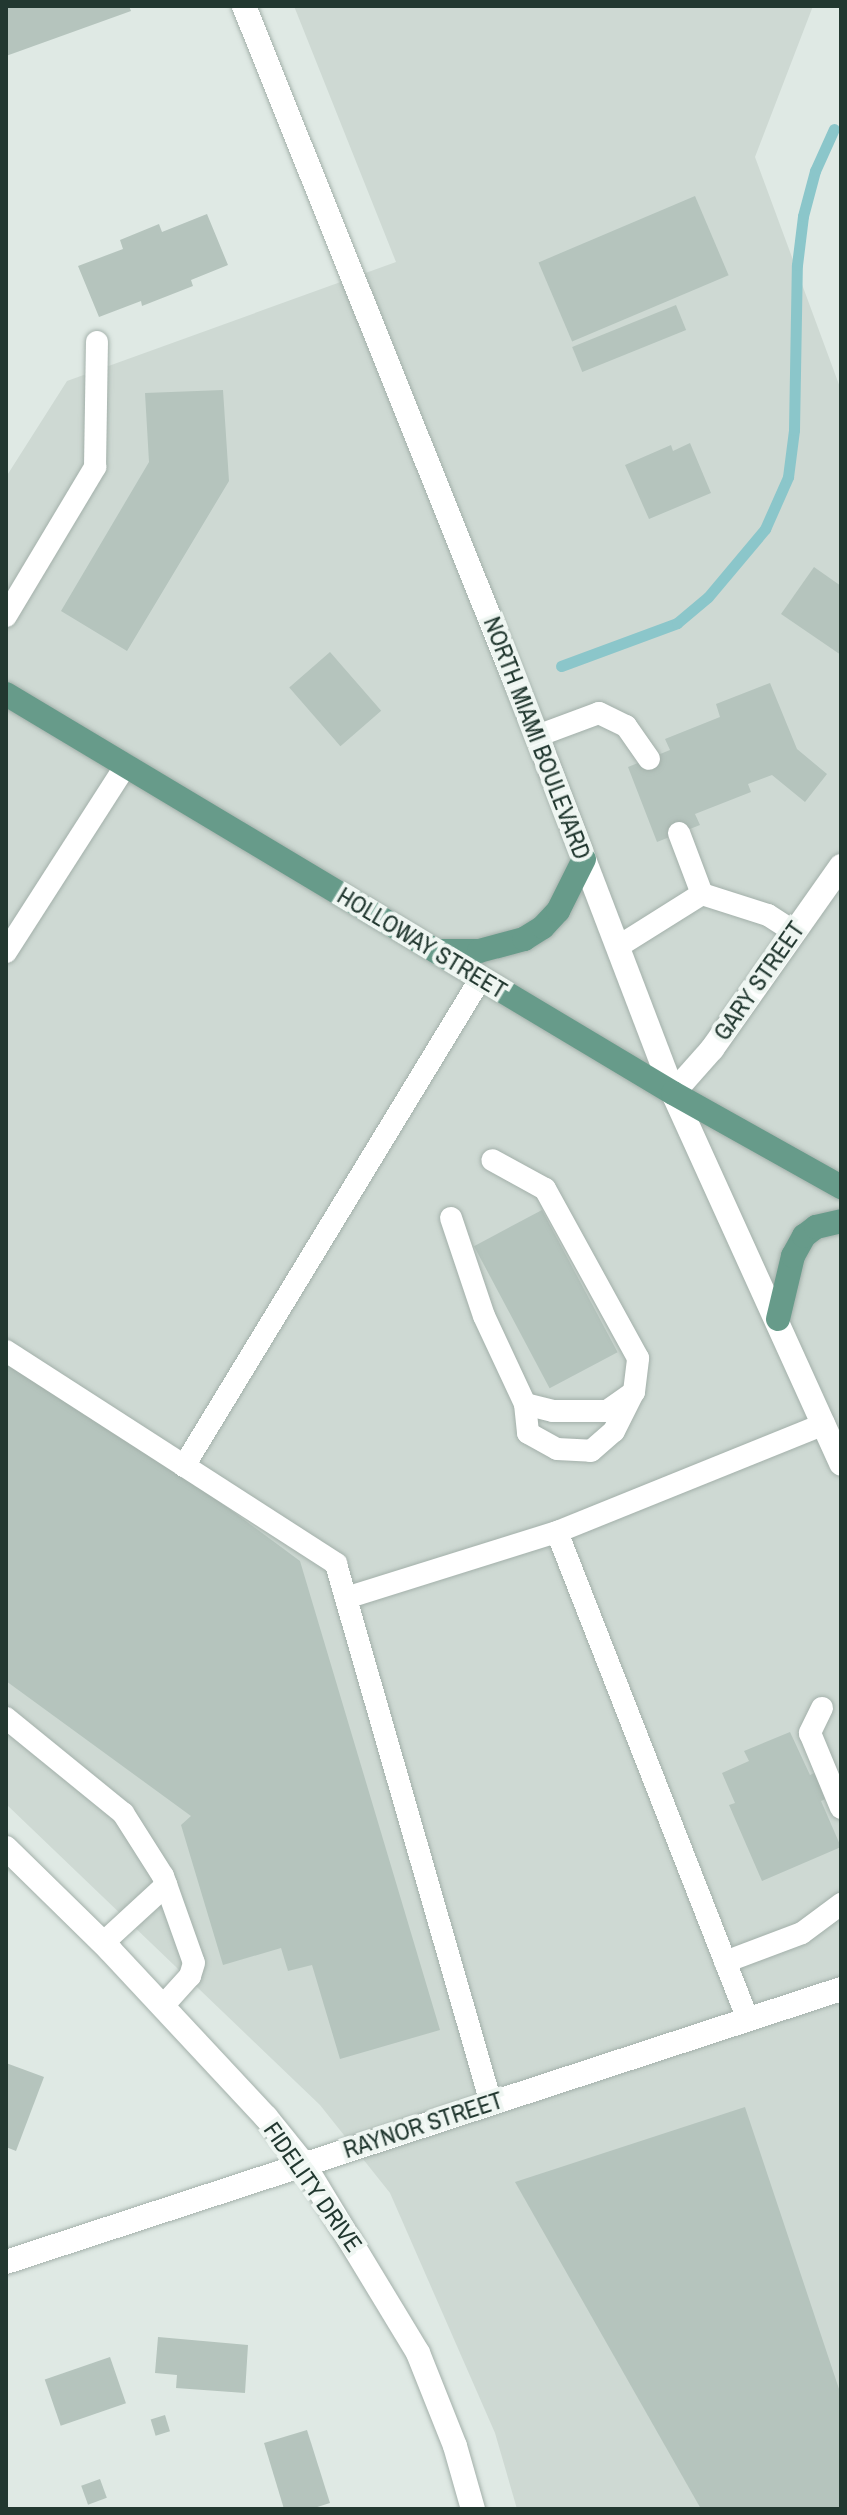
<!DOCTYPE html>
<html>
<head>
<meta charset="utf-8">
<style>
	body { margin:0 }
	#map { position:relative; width:847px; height:2515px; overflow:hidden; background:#dfe9e4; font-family:"Archivo Narrow",sans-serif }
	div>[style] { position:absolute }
	.built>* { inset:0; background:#ced9d3 }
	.stream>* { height:11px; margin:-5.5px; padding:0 5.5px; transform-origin:5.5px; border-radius:5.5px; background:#8bc6ca }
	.building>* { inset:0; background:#b5c4bd; transform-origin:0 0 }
	.roads { filter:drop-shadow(0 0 2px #a3b0aa) drop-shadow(0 0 2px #a3b0aa) }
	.lane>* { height:22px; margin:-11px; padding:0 11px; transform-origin:11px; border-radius:11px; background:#fff }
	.street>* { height:24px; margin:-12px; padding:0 12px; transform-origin:12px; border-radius:12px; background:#fff }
	.secondary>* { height:24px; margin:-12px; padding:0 12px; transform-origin:12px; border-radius:12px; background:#fff }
	.primary>* { height:24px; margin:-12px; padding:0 12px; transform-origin:12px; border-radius:12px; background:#679b8a }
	span { translate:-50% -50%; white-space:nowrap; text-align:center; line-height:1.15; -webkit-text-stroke:8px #eff6f2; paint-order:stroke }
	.street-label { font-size:24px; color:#223830 }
	.frame { position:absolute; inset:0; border:8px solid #223830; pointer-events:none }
</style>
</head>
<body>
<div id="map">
	<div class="built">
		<i style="clip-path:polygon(294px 6px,813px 6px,755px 157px,841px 390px,841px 2509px,517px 2509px,495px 2433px,390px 2193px,320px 2105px,6px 1804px,6px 477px,67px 381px,396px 262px)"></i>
	</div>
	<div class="stream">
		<i style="left:561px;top:666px;width:124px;rotate:-20.3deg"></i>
		<i style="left:677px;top:623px;width:40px;rotate:-40deg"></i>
		<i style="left:708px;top:597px;width:89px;rotate:-50deg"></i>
		<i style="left:765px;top:529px;width:57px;rotate:-66.1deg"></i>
		<i style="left:788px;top:477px;width:47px;rotate:-82.7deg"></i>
		<i style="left:794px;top:430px;width:165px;rotate:-89deg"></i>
		<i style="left:797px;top:265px;width:49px;rotate:-83deg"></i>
		<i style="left:803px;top:216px;width:47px;rotate:-75.1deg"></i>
		<i style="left:815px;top:171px;width:46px;rotate:-65.7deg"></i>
	</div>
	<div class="building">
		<i style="clip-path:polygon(6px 6px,129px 6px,131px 11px,6px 56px)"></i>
		<i style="left:695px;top:196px;width:86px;height:170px;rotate:67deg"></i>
		<i style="clip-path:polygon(207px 214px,228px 265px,191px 280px,193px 286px,142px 306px,141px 301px,99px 317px,78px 266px,123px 249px,120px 240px,159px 224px,162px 232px)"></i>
		<i style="left:676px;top:305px;width:27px;height:112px;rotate:68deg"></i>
		<i style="clip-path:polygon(223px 390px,229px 481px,127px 651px,61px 611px,149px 462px,145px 393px)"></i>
		<i style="clip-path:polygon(690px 443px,711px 493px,649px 519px,625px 465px,671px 445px,673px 451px)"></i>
		<i style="clip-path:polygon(814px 567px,841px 586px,841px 655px,781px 614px)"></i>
		<i style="left:330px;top:652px;width:78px;height:54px;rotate:49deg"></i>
		<i style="clip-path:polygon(770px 683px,797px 749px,827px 774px,805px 802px,772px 775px,748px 784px,751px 792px,695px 814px,700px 825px,657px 842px,628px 767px,670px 750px,665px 739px,720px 717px,716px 704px)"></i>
		<i style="left:542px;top:1210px;width:161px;height:77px;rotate:62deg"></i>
		<i style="clip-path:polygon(6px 1358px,121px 1429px,300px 1561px,440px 2030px,340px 2059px,312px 1965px,288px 1971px,281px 1948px,223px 1965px,181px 1825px,191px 1816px,6px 1681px)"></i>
		<i style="clip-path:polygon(790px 1732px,810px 1775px,821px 1770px,832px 1796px,821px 1801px,841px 1847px,762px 1881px,729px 1805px,735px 1803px,722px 1773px,749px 1761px,744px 1751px)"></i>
		<i style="clip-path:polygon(6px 2063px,44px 2077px,16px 2151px,6px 2147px)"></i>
		<i style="clip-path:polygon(745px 2107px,841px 2395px,841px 2509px,701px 2509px,515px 2182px)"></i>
		<i style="clip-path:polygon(158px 2337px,248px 2345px,245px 2393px,176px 2388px,177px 2375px,155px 2373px)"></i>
		<i style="left:110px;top:2357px;width:49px;height:69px;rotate:71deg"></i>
		<i style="left:165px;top:2415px;width:17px;height:15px;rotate:73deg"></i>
		<i style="clip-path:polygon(307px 2430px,330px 2503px,311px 2509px,284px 2509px,264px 2443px)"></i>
		<i style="left:100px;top:2479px;width:20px;height:20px;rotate:70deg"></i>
	</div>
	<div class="roads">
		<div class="lane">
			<i style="left:6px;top:616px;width:174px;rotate:-59.1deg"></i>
			<i style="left:95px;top:467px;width:125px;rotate:-89.1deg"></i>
			<i style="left:537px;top:736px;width:66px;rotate:-20.4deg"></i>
			<i style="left:599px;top:713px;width:30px;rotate:26deg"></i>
			<i style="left:626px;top:726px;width:40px;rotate:55.1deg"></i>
			<i style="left:679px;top:833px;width:65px;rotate:69.3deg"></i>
			<i style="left:619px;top:946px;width:98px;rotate:-32.1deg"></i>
			<i style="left:702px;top:894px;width:69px;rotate:17.7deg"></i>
			<i style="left:768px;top:915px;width:30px;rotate:33deg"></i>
			<i style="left:6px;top:952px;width:222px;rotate:-57.3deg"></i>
			<i style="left:451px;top:1218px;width:103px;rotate:71.4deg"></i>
			<i style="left:484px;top:1316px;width:97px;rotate:65deg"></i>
			<i style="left:525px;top:1404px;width:29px;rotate:14deg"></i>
			<i style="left:553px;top:1411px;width:54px"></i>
			<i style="left:607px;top:1411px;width:33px;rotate:-35deg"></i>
			<i style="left:634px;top:1392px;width:34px;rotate:-83deg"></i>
			<i style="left:638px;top:1358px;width:193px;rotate:-118.8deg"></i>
			<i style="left:545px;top:1189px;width:60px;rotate:-151.3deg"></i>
			<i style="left:6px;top:1351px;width:393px;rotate:32.8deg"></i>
			<i style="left:336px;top:1564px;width:561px;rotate:73.96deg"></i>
			<i style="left:525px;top:1404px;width:29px;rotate:84deg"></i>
			<i style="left:528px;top:1433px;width:33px;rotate:29deg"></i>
			<i style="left:557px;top:1449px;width:34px;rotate:3deg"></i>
			<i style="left:591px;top:1451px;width:30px;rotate:-41deg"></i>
			<i style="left:614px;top:1431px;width:40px;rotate:-63.4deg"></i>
			<i style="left:184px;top:1466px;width:571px;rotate:-58.68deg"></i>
			<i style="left:557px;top:1532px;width:524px;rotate:68.62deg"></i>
			<i style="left:346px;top:1598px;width:221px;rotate:-17.4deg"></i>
			<i style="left:557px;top:1532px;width:288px;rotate:-22deg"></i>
			<i style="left:822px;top:1708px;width:28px;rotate:116deg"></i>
			<i style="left:810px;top:1733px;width:81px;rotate:67.5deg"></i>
			<i style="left:6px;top:1718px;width:151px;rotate:39.1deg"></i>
			<i style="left:123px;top:1813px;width:75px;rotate:57.6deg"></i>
			<i style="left:163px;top:1876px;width:92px;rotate:70.4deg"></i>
			<i style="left:194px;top:1963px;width:14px;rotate:107deg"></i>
			<i style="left:190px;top:1976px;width:40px;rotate:132deg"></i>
			<i style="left:103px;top:1943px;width:86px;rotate:-42.6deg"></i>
			<i style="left:725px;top:1962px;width:82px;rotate:-20.6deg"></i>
			<i style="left:802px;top:1933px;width:49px;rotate:-36.6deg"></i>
		</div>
		<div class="street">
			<i style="left:673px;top:1093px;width:59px;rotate:-48.4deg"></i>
			<i style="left:712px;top:1049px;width:224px;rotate:-54.8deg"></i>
			<i style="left:6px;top:1848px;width:146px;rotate:44.4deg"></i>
			<i style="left:110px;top:1950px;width:229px;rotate:47deg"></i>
			<i style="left:266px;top:2117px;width:59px;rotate:51.2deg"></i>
			<i style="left:303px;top:2163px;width:222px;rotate:58.8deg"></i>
			<i style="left:418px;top:2353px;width:100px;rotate:68.3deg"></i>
			<i style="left:455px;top:2446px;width:66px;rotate:74.1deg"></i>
			<i style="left:6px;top:2262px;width:878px;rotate:-18.1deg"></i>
		</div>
		<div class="secondary">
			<i style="left:244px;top:6px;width:787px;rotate:68.13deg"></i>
			<i style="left:537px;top:736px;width:382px;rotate:69.1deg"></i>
			<i style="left:673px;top:1093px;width:407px;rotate:65.6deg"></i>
		</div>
		<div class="primary">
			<i style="left:6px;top:694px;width:777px;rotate:30.89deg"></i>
			<i style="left:673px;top:1093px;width:193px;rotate:29.2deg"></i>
			<i style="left:436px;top:951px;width:43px"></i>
			<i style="left:479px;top:951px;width:47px;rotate:-14.9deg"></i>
			<i style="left:524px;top:939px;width:22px;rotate:-32deg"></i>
			<i style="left:543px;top:927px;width:22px;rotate:-47deg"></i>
			<i style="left:558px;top:911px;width:58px;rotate:-63.4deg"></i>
			<i style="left:778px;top:1319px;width:65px;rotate:-76.6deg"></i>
			<i style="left:793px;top:1256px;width:23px;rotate:-61deg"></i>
			<i style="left:804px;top:1236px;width:15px;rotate:-37deg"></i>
			<i style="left:816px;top:1227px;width:26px;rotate:-13deg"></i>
		</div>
	</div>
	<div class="street-label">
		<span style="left:537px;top:738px;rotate:69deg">NORTH MIAMI BOULEVARD</span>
		<span style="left:422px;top:943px;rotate:31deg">HOLLOWAY STREET</span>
		<span style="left:759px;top:981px;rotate:-55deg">GARY STREET</span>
		<span style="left:423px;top:2125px;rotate:-18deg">RAYNOR STREET</span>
		<span style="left:313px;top:2187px;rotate:55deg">FIDELITY DRIVE</span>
	</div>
	<div class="frame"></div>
</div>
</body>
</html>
